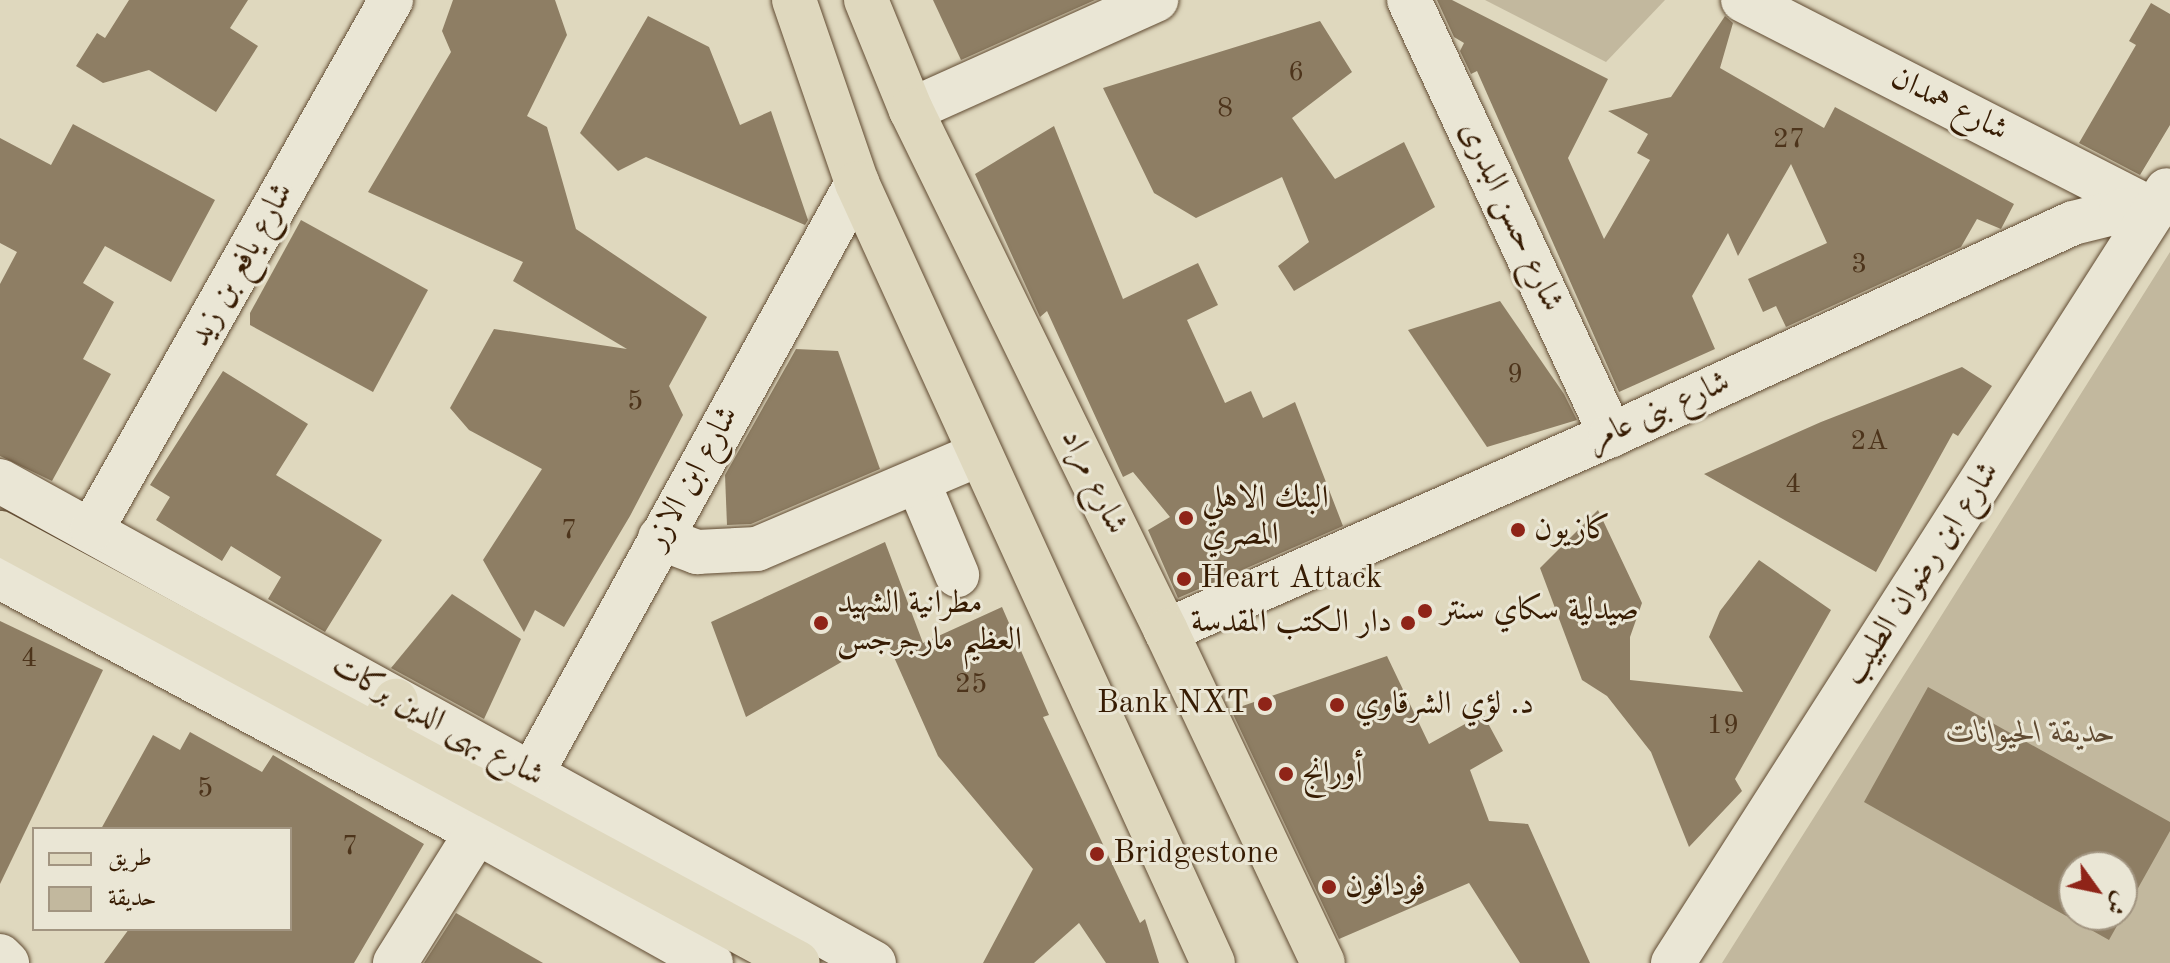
<!DOCTYPE html>
<html>
<head>
<meta charset="utf-8">
<style>
	body { margin:0 }
	#map { position:relative; width:2170px; height:963px; overflow:hidden; background:#dfd8be; font-family:"Old Standard TT",Amiri,serif }
	div>[style] { position:absolute }
	.green>* { inset:0; background:#c2b89e }
	.building>* { inset:0; background:#8e7e64 }
	.roads { filter:drop-shadow(0 0 2px #614b32) drop-shadow(0 0 2px #614b32) }
	.minor>* { height:44px; margin:-22px; padding:0 22px; transform-origin:22px; border-radius:22px; background:#eae6d5 }
	.major>* { height:44px; margin:-22px; padding:0 22px; transform-origin:22px; border-radius:22px; background:#dfd8be }
	.dots>* { width:22px; height:22px; translate:-50% -50%; box-sizing:border-box; border:4px solid #eae6d5; border-radius:50% }
	span { translate:-50% -50%; white-space:nowrap; text-align:center; line-height:1.15; -webkit-text-stroke:6px #eae6d5; paint-order:stroke }
	.number-label { font-size:28px; color:#4d341b }
	.number-label span { -webkit-text-stroke-width:0 }
	.street-label { font-size:32px; color:#371c03 }
	.poi-label { font-size:32px; color:#371c03 }
	.left { translate:0 -50%; text-align:left }
	.right { translate:-100% -50%; text-align:right }
	.park-label { font-size:32px; color:#614b32; font-style:italic }
	.legend { position:absolute; left:32px; top:827px; width:260px; height:104px; box-sizing:border-box; background:#eae6d5; border:2px solid #a29581; margin:0; padding:10px 14px; list-style:none; font-size:24px; color:#371c03 }
	.legend li { display:flex; align-items:center; gap:16px; height:40px }
	.legend b { width:40px; border:2px solid #a29581 }
	.north { position:absolute; left:2058px; top:851px; width:80px; height:80px; box-sizing:border-box; background:#eae6d5; border:2px solid #a29581; border-radius:50%; rotate:123deg; font-size:22px; font-weight:700; line-height:32px; text-align:center; color:#371c03 }
	.north::after { content:''; display:block; margin:auto; width:28px; height:36px; background:#8f2418; clip-path:polygon(50% 0,100% 100%,50% 72%,0 100%) }
</style>
</head>
<body>
<div id="map">
	<div class="green">
		<i style="clip-path:polygon(1485px 0,1665px 0,1606px 62px)"></i>
		<i style="clip-path:polygon(evenodd,2170px 252px,2170px 963px,1722px 963px,1921px 648px,2170px 252px,2074px 867px,2122px 867px,2122px 915px,2074px 915px,2074px 867px)"></i>
	</div>
	<div class="building">
		<i style="clip-path:polygon(129px 0,248px 0,230px 28px,258px 46px,216px 112px,149px 70px,103px 83px,76px 66px,97px 33px,105px 38px)"></i>
		<i style="clip-path:polygon(453px 0,555px 0,567px 35px,527px 116px,547px 127px,576px 229px,707px 317px,669px 386px,683px 415px,630px 516px,564px 627px,535px 610px,524px 632px,483px 560px,542px 469px,469px 430px,450px 408px,494px 329px,627px 349px,513px 281px,523px 262px,368px 192px,451px 52px,442px 31px)"></i>
		<i style="clip-path:polygon(933px 0,1095px 0,961px 60px)"></i>
		<i style="clip-path:polygon(1437px 0,1452px 0,1608px 79px,1568px 158px,1604px 239px,1650px 160px,1637px 153px,1648px 134px,1608px 111px,1671px 97px,1725px 16px,1733px 23px,1720px 68px,1824px 128px,1835px 107px,2014px 204px,2001px 229px,1977px 219px,1961px 247px,1786px 327px,1776px 306px,1763px 312px,1748px 279px,1827px 243px,1791px 164px,1738px 256px,1728px 233px,1692px 296px,1715px 349px,1619px 392px,1477px 71px,1471px 74px,1460px 51px,1464px 43px,1454px 37px)"></i>
		<i style="clip-path:polygon(2151px 3px,2170px 14px,2170px 125px,2140px 175px,2079px 143px,2136px 45px,2129px 41px)"></i>
		<i style="clip-path:polygon(648px 16px,709px 47px,740px 125px,771px 111px,808px 220px,805px 225px,646px 157px,618px 171px,580px 133px)"></i>
		<i style="clip-path:polygon(1320px 21px,1352px 72px,1292px 118px,1335px 179px,1404px 142px,1435px 207px,1294px 291px,1278px 266px,1309px 242px,1282px 177px,1196px 218px,1154px 193px,1103px 88px)"></i>
		<i style="clip-path:polygon(73px 124px,215px 200px,171px 282px,105px 246px,83px 283px,114px 302px,83px 359px,111px 374px,52px 481px,0 456px,0 284px,17px 252px,0 243px,0 138px,51px 165px)"></i>
		<i style="clip-path:polygon(1054px 126px,1123px 299px,1198px 263px,1218px 305px,1187px 320px,1225px 403px,1251px 391px,1263px 418px,1295px 402px,1343px 526px,1178px 598px,1148px 530px,1170px 517px,1133px 472px,1123px 477px,1047px 311px,1040px 317px,975px 174px)"></i>
		<i style="clip-path:polygon(301px 220px,428px 290px,373px 392px,250px 325px,250px 313px)"></i>
		<i style="clip-path:polygon(1500px 301px,1564px 394px,1577px 420px,1487px 447px,1408px 330px)"></i>
		<i style="clip-path:polygon(796px 349px,838px 351px,880px 469px,751px 524px,727px 525px,725px 475px)"></i>
		<i style="clip-path:polygon(1962px 367px,1992px 386px,1958px 436px,1953px 433px,1876px 572px,1704px 474px,1821px 422px)"></i>
		<i style="clip-path:polygon(223px 371px,308px 424px,276px 475px,382px 540px,325px 632px,268px 599px,281px 577px,231px 546px,222px 561px,156px 520px,170px 497px,150px 485px)"></i>
		<i style="clip-path:polygon(1598px 510px,1642px 603px,1630px 637px,1630px 680px,1743px 692px,1709px 637px,1720px 611px,1759px 560px,1831px 610px,1735px 779px,1742px 791px,1689px 847px,1651px 752px,1607px 696px,1582px 680px,1540px 568px)"></i>
		<i style="clip-path:polygon(885px 542px,923px 643px,1002px 607px,1049px 715px,1043px 717px,1140px 923px,1145px 919px,1159px 963px,1106px 963px,1079px 923px,1034px 963px,983px 963px,1033px 869px,938px 756px,885px 637px,746px 717px,711px 622px)"></i>
		<i style="clip-path:polygon(452px 594px,521px 639px,484px 719px,391px 668px)"></i>
		<i style="clip-path:polygon(0 621px,103px 670px,0 884px)"></i>
		<i style="clip-path:polygon(1387px 656px,1429px 744px,1483px 714px,1503px 751px,1470px 770px,1489px 821px,1528px 824px,1590px 963px,1520px 963px,1469px 883px,1339px 939px,1231px 710px)"></i>
		<i style="clip-path:polygon(evenodd,1928px 687px,2170px 822px,2170px 831px,2109px 940px,1864px 802px,1928px 687px,2074px 867px,2122px 867px,2122px 915px,2074px 915px,2074px 867px)"></i>
		<i style="clip-path:polygon(190px 732px,262px 772px,273px 755px,424px 844px,354px 963px,104px 963px,129px 929px,290px 929px,290px 829px,101px 829px,153px 735px,180px 750px)"></i>
		<i style="clip-path:polygon(456px 913px,543px 963px,424px 963px)"></i>
	</div>
	<div class="roads">
		<div class="minor">
			<i style="left:1409px;top:0;width:480px;rotate:65.1deg"></i>
			<i style="left:1743px;top:0;width:462px;rotate:27.1deg"></i>
			<i style="left:911px;top:110px;width:269px;rotate:-24.2deg"></i>
			<i style="left:0;top:481px;width:998px;rotate:28.88deg"></i>
			<i style="left:918px;top:482px;width:101px;rotate:67.2deg"></i>
			<i style="left:92px;top:529px;width:608px;rotate:-60.52deg"></i>
			<i style="left:660px;top:538px;width:40px;rotate:21deg"></i>
			<i style="left:697px;top:552px;width:60px;rotate:-2.9deg"></i>
			<i style="left:757px;top:549px;width:242px;rotate:-23.1deg"></i>
			<i style="left:0;top:577px;width:541px;rotate:28.13deg"></i>
			<i style="left:477px;top:832px;width:268px;rotate:29.2deg"></i>
			<i style="left:1166px;top:631px;width:486px;rotate:-23.8deg"></i>
			<i style="left:1611px;top:435px;width:508px;rotate:-24.65deg"></i>
			<i style="left:2073px;top:223px;width:49px;rotate:-14deg"></i>
			<i style="left:2121px;top:211px;width:33px;rotate:-2deg"></i>
			<i style="left:532px;top:773px;width:674px;rotate:-61.15deg"></i>
			<i style="left:0;top:956px;width:10px;rotate:45deg"></i>
			<i style="left:395px;top:963px;width:155px;rotate:-58deg"></i>
			<i style="left:1673px;top:963px;width:917px;rotate:-57.42deg"></i>
		</div>
		<div class="major">
			<i style="left:794px;top:0;width:194px;rotate:71deg"></i>
			<i style="left:857px;top:183px;width:857px;rotate:65.47deg"></i>
			<i style="left:866px;top:0;width:119px;rotate:67.8deg"></i>
			<i style="left:911px;top:110px;width:580px;rotate:63.92deg"></i>
			<i style="left:1166px;top:631px;width:367px;rotate:64.7deg"></i>
			<i style="left:0;top:533px;width:906px;rotate:28.32deg"></i>
			<i style="left:377px;top:736px;width:40px;rotate:-62deg"></i>
		</div>
	</div>
	<div class="dots">
		<i style="left:1186px;top:518px;background:#8f2418"></i>
		<i style="left:1518px;top:530px;background:#8f2418"></i>
		<i style="left:1184px;top:579px;background:#8f2418"></i>
		<i style="left:1425px;top:611px;background:#8f2418"></i>
		<i style="left:821px;top:623px;background:#8f2418"></i>
		<i style="left:1408px;top:623px;background:#8f2418"></i>
		<i style="left:1265px;top:704px;background:#8f2418"></i>
		<i style="left:1337px;top:705px;background:#8f2418"></i>
		<i style="left:1286px;top:774px;background:#8f2418"></i>
		<i style="left:1097px;top:854px;background:#8f2418"></i>
		<i style="left:1329px;top:887px;background:#8f2418"></i>
	</div>
	<div class="number-label">
		<span style="left:1296px;top:73px">6</span>
		<span style="left:1225px;top:109px">8</span>
		<span style="left:1789px;top:140px">27</span>
		<span style="left:1859px;top:265px">3</span>
		<span style="left:1515px;top:375px">9</span>
		<span style="left:635px;top:402px">5</span>
		<span style="left:1869px;top:442px">2A</span>
		<span style="left:1793px;top:485px">4</span>
		<span style="left:569px;top:531px">7</span>
		<span style="left:29px;top:659px">4</span>
		<span style="left:971px;top:685px">25</span>
		<span style="left:1723px;top:726px">19</span>
		<span style="left:205px;top:789px">5</span>
		<span style="left:350px;top:847px">7</span>
	</div>
	<div class="street-label">
		<span style="left:1949px;top:105px;rotate:27deg">شارع همدان</span>
		<span style="left:1510px;top:217px;rotate:65deg">شارع حسن البدرى</span>
		<span style="left:242px;top:265px;rotate:-61deg">شارع يافع بن زيد</span>
		<span style="left:1659px;top:412px;rotate:-24deg">شارع بنى عامر</span>
		<span style="left:693px;top:478px;rotate:-61deg">شارع ابن الازر</span>
		<span style="left:1093px;top:482px;rotate:64deg">شارع مراد</span>
		<span style="left:1922px;top:574px;rotate:-57deg">شارع ابن رضوان الطبيب</span>
		<span style="left:437px;top:722px;rotate:29deg">شارع بهى الدين بركات</span>
	</div>
	<div class="poi-label">
		<span class="left" style="left:1202px;top:518px">البنك الاهلي<br>المصري</span>
		<span class="left" style="left:1534px;top:530px">كازيون</span>
		<span class="left" style="left:1200px;top:579px">Heart Attack</span>
		<span class="left" style="left:837px;top:623px">مطرانية الشهيد<br>العظيم مارجرجس</span>
		<span class="left" style="left:1441px;top:611px">صيدلية سكاي سنتر</span>
		<span class="right" style="left:1392px;top:623px">دار الكتب المقدسة</span>
		<span class="right" style="left:1249px;top:704px">Bank NXT</span>
		<span class="left" style="left:1355px;top:705px">د. لؤي الشرقاوي</span>
		<span class="left" style="left:1302px;top:774px">أورانج</span>
		<span class="left" style="left:1113px;top:854px">Bridgestone</span>
		<span class="left" style="left:1345px;top:887px">فودافون</span>
	</div>
	<div class="park-label">
		<span style="left:2031px;top:734px">حديقة الحيوانات</span>
	</div>
	<ul class="legend">
	<li><b style="height:10px;background:#dfd8be"></b>طريق</li>
	<li><b style="height:22px;background:#c2b89e"></b>حديقة</li>
	</ul>
	<div class="north">ش</div>
</div>
</body>
</html>
